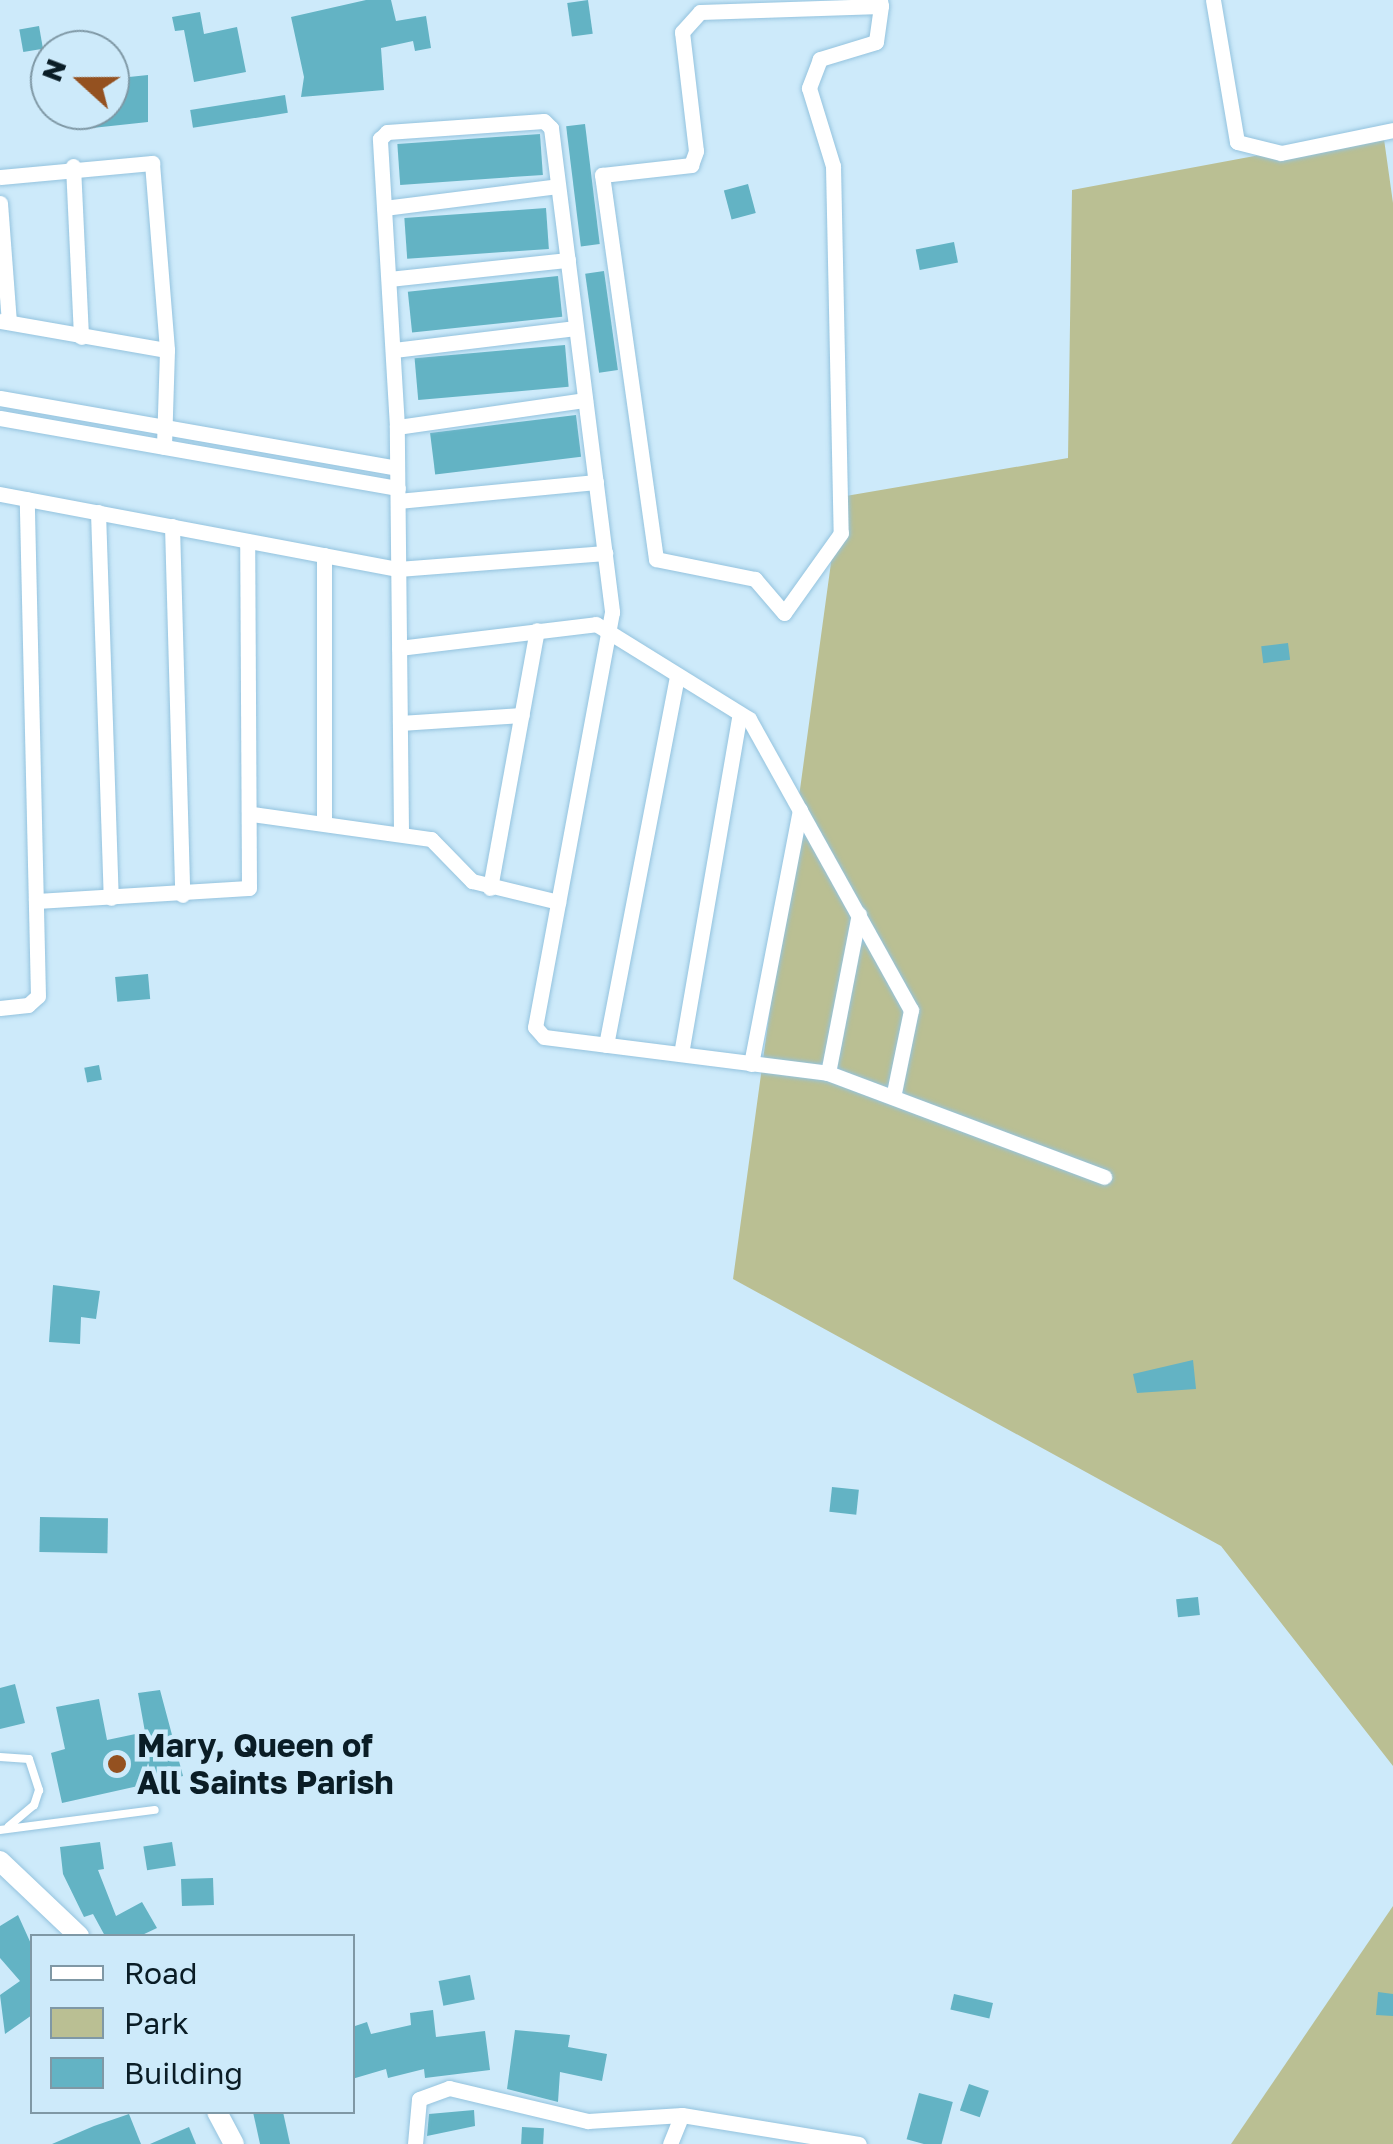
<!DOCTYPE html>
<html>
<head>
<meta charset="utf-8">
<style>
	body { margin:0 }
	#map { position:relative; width:1393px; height:2144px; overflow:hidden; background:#cdeafa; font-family:"Golos Text",sans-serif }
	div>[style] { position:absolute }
	.green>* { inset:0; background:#babf93 }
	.building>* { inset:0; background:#63b3c4; transform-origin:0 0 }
	.roads { filter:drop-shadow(0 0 2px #94c3de) drop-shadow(0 0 2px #94c3de) }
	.lane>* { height:8px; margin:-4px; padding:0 4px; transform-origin:4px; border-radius:4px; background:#fff }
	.street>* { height:15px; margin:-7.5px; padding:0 7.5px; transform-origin:7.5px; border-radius:7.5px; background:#fff }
	.secondary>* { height:20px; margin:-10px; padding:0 10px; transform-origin:10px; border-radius:10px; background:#fff }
	.dots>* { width:28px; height:28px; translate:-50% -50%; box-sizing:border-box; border:5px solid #cdeafa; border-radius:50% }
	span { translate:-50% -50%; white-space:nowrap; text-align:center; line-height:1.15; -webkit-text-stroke:9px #cdeafa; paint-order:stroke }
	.poi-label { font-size:32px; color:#0a1d26; font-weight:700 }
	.left { translate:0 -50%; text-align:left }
	.legend { position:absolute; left:30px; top:1934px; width:325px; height:180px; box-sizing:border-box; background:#cdeafa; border:2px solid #7f98a5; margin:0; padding:12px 18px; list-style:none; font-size:30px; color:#0a1d26 }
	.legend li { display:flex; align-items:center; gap:20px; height:50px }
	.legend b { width:50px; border:2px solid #7f98a5 }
	.north { position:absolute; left:30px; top:30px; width:100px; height:100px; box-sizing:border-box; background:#cdeafa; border:2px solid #7f98a5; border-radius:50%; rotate:291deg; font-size:28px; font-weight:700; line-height:40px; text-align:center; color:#0a1d26 }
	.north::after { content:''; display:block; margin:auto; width:35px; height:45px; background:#945120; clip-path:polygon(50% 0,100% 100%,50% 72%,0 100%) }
</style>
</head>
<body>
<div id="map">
	<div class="green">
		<i style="clip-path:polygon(1383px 132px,1393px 203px,1393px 1766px,1221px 1546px,733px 1279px,840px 497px,1068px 458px,1072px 190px)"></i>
		<i style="clip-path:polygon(1393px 1906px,1393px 2144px,1231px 2144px)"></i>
	</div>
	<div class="building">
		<i style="clip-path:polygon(366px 0,391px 0,396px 21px,426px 16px,431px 48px,415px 51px,413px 41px,381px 48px,384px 90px,301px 97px,304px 77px,291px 17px)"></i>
		<i style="left:588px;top:0;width:34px;height:21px;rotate:82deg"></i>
		<i style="clip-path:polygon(200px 12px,204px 34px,237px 27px,246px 72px,194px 82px,184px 30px,175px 31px,172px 17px)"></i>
		<i style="left:39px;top:26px;width:23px;height:20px;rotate:80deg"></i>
		<i style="clip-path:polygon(148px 75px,148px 122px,83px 129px,82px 110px,110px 110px,110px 79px)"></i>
		<i style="left:285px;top:95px;width:18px;height:96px;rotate:81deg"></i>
		<i style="left:585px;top:124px;width:121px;height:19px;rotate:83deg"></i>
		<i style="left:540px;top:134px;width:41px;height:143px;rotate:86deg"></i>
		<i style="left:748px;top:184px;width:30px;height:25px;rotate:75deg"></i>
		<i style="left:546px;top:208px;width:41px;height:142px;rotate:86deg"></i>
		<i style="left:954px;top:242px;width:21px;height:39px;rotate:79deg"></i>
		<i style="left:604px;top:271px;width:100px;height:19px;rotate:82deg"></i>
		<i style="left:558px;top:276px;width:41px;height:151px;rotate:84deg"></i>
		<i style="left:565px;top:345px;width:42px;height:151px;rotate:85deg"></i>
		<i style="left:576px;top:415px;width:42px;height:147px;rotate:83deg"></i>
		<i style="left:1288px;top:643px;width:17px;height:27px;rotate:83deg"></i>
		<i style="left:148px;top:974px;width:25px;height:33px;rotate:85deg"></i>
		<i style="left:99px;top:1065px;width:15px;height:15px;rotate:79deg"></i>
		<i style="clip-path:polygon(53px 1285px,100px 1291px,96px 1319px,81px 1317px,80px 1344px,49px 1342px)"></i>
		<i style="clip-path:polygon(1193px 1360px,1196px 1389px,1137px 1393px,1133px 1374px)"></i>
		<i style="left:832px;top:1487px;width:27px;height:25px;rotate:6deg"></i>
		<i style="left:40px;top:1517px;width:68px;height:35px;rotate:1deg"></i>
		<i style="left:1198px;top:1597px;width:18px;height:22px;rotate:84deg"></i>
		<i style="clip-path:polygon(15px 1684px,25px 1723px,0 1729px,0 1688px)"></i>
		<i style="clip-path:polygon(160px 1690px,183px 1776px,62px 1803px,51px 1753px,65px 1749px,56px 1707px,99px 1699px,107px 1740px,145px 1732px,138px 1693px)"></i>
		<i style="clip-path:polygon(100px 1842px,104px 1869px,98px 1870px,116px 1916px,142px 1902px,157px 1928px,140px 1936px,105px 1936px,93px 1914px,84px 1917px,63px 1874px,60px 1847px)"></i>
		<i style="left:172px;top:1842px;width:24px;height:29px;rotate:81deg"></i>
		<i style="left:213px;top:1878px;width:27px;height:32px;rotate:88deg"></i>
		<i style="clip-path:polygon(18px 1915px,32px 1946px,32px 2015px,5px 2034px,0 1995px,20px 1981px,0 1958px,0 1926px)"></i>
		<i style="left:470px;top:1975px;width:25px;height:32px;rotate:79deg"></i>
		<i style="clip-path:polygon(1378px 1992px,1393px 1994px,1393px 2016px,1376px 2015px)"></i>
		<i style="left:954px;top:1994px;width:40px;height:16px;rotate:13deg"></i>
		<i style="clip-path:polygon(433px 2010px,436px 2037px,485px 2031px,490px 2070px,425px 2078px,424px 2069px,388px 2078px,386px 2069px,352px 2079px,352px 2027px,367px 2022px,371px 2034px,411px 2025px,410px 2013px)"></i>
		<i style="clip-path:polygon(515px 2030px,570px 2035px,568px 2047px,607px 2054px,602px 2081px,560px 2072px,558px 2102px,507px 2089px)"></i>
		<i style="left:969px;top:2084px;width:21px;height:28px;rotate:19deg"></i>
		<i style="left:919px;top:2093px;width:35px;height:48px;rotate:15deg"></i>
		<i style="clip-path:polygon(474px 2110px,475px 2126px,427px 2136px,429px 2114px)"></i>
		<i style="clip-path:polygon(253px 2112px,283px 2112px,290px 2144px,260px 2144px)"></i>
		<i style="clip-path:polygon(129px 2114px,141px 2144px,52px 2144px,94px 2126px)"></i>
		<i style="clip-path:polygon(189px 2127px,196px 2144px,150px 2144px)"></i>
		<i style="left:522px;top:2127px;width:22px;height:17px;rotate:3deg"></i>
	</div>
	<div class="roads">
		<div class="lane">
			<i style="left:0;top:1757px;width:29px;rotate:4deg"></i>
			<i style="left:29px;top:1759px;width:33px;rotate:72deg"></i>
			<i style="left:39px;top:1790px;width:16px;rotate:108deg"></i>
			<i style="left:34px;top:1805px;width:33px;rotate:140deg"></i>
			<i style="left:0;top:1830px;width:156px;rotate:-7.4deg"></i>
		</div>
		<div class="street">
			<i style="left:880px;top:0;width:6px;rotate:81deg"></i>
			<i style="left:881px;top:6px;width:36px;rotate:98deg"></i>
			<i style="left:876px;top:42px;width:59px;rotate:163.1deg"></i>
			<i style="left:820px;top:59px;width:31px;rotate:111deg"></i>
			<i style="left:809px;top:88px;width:82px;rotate:72.9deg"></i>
			<i style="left:833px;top:166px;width:367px;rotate:88.8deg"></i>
			<i style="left:841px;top:533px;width:98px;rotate:125.5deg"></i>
			<i style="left:784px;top:613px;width:45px;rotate:-130.5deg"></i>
			<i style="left:755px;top:579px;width:101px;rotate:-168.6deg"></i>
			<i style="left:656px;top:559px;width:388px;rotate:-98deg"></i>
			<i style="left:602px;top:175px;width:90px;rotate:-6.4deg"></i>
			<i style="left:691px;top:165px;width:15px;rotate:-70deg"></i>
			<i style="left:696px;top:151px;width:120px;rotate:-96.7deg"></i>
			<i style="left:682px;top:32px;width:27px;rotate:-48deg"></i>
			<i style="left:700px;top:12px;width:181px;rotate:-1.9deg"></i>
			<i style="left:1213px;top:0;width:144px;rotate:80.4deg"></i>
			<i style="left:1237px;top:142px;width:45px;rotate:14deg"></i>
			<i style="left:1281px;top:153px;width:114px;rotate:-11.6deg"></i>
			<i style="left:73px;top:166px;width:171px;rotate:87.3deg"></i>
			<i style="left:0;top:177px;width:153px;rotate:-5.3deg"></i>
			<i style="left:152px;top:163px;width:188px;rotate:85.4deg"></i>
			<i style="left:167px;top:350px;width:97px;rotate:91.8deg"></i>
			<i style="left:0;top:203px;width:119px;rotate:85.7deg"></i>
			<i style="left:384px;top:208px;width:175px;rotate:-7.2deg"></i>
			<i style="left:389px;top:279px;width:180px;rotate:-6.1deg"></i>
			<i style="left:0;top:321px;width:169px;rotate:9.9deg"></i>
			<i style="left:394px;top:350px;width:183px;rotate:-6.9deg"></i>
			<i style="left:0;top:398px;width:403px;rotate:10deg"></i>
			<i style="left:0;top:418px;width:404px;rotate:10deg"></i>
			<i style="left:397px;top:427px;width:190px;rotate:-8.2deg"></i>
			<i style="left:0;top:494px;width:405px;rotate:10.7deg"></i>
			<i style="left:398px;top:569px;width:208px;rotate:-4.4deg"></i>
			<i style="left:398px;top:501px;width:199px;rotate:-5.5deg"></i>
			<i style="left:98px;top:512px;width:386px;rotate:88.1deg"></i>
			<i style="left:172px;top:526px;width:369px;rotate:88.4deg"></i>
			<i style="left:324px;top:555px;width:267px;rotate:90deg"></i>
			<i style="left:399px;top:648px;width:198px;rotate:-6.9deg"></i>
			<i style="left:596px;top:624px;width:180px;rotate:31.8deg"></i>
			<i style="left:749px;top:719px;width:333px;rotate:60.9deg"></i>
			<i style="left:911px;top:1010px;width:85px;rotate:101.6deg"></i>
			<i style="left:400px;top:723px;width:122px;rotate:-3.8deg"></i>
			<i style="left:252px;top:814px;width:181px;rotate:8deg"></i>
			<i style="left:431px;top:839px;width:59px;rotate:45.7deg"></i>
			<i style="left:472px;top:881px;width:89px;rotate:13.7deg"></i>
			<i style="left:401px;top:831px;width:404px;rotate:-90.6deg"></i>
			<i style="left:397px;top:427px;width:289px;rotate:-93.4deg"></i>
			<i style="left:380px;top:139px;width:10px;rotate:-45deg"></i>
			<i style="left:387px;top:132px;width:157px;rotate:-4deg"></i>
			<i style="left:544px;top:121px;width:10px;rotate:45deg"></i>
			<i style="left:551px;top:128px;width:488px;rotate:82.8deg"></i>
			<i style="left:612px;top:612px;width:422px;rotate:100.5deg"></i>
			<i style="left:535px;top:1027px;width:13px;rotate:48deg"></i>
			<i style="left:544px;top:1037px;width:286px;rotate:7.2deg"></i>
			<i style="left:828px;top:1073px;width:295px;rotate:20.6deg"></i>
			<i style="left:490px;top:888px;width:262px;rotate:-79.7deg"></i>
			<i style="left:36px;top:901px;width:213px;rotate:-3.5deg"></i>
			<i style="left:249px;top:888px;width:347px;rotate:-90.3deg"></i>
			<i style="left:0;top:1008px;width:28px;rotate:-6deg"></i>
			<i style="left:28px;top:1005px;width:13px;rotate:-42deg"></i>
			<i style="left:38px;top:996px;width:497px;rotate:-91.3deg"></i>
			<i style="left:606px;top:1045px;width:374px;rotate:-79.1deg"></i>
			<i style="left:681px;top:1054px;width:345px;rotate:-80.2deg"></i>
			<i style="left:751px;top:1064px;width:259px;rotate:-79.1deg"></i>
			<i style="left:828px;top:1073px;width:162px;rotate:-79deg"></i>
			<i style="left:415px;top:2144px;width:45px;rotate:-84.9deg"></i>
			<i style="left:419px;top:2099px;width:32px;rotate:-20deg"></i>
			<i style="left:449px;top:2088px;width:143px;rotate:13.4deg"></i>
			<i style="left:588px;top:2121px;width:94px;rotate:-3.7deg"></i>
			<i style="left:682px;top:2115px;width:179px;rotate:9.3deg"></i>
			<i style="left:670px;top:2144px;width:31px;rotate:-68deg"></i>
		</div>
		<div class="secondary">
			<i style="left:0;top:1861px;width:109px;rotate:43.5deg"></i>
			<i style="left:217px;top:2112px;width:36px;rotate:62deg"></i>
		</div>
	</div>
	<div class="dots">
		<i style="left:117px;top:1764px;background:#945120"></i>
	</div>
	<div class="poi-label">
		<span class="left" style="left:137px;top:1764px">Mary, Queen of<br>All Saints Parish</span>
	</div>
	<ul class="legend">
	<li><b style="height:12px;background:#fff"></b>Road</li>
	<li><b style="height:28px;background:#babf93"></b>Park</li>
	<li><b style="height:28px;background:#63b3c4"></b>Building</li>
	</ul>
	<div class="north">N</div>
</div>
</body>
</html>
